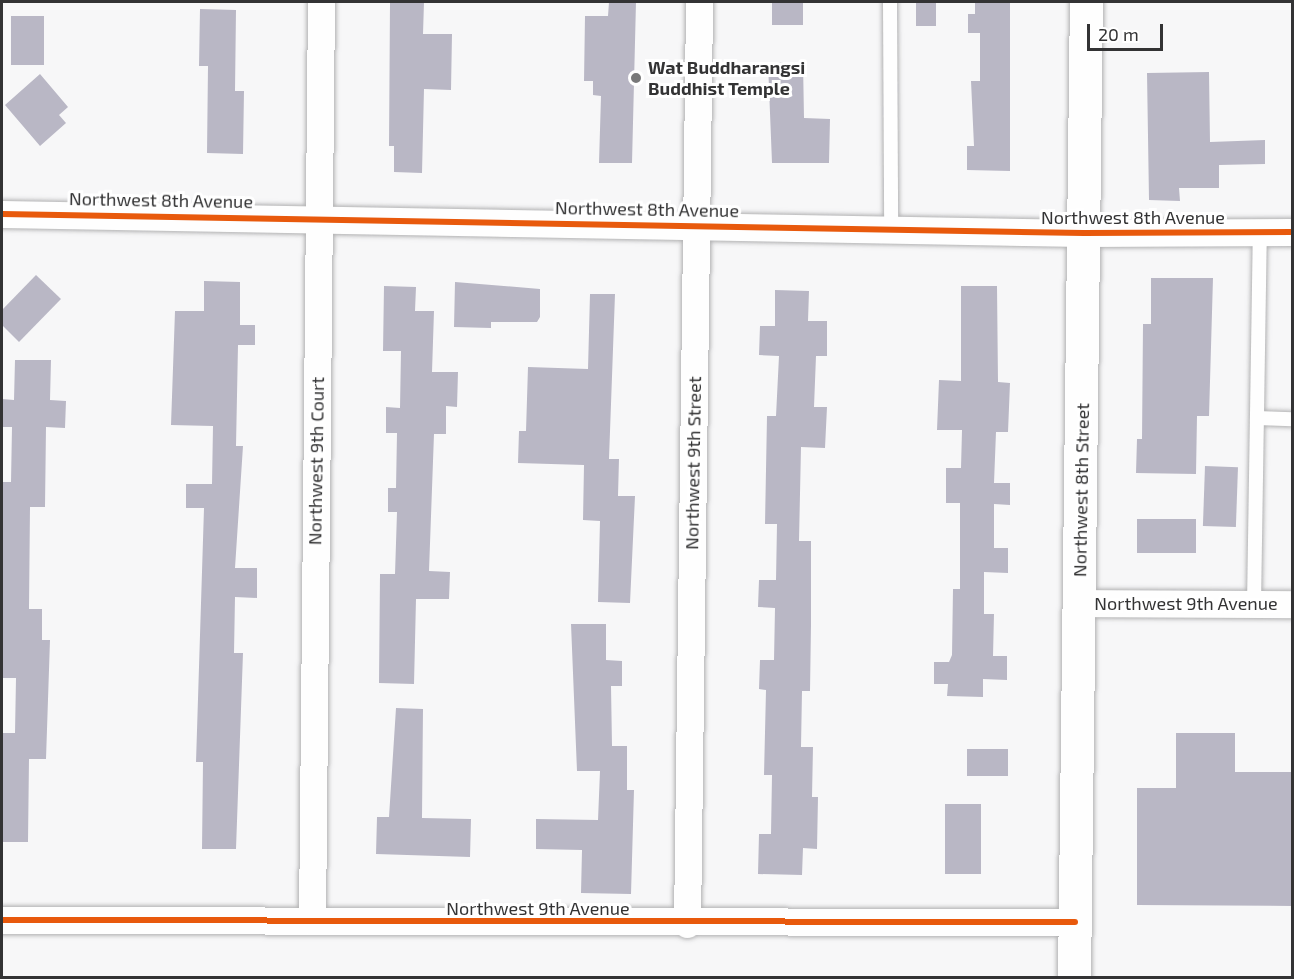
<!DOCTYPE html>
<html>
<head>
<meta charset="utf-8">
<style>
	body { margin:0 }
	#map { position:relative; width:1294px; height:979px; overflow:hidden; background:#f7f7f8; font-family:"Exo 2",sans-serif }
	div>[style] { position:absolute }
	.building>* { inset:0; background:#b9b7c5; transform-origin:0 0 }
	.roads { filter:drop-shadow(0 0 2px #b2b2b3) drop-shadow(0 0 2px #b2b2b3) }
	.service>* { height:14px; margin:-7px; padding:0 7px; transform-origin:7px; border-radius:7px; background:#fefefe }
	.minor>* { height:27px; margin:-13.5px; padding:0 13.5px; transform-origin:13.5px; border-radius:13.5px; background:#fefefe }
	.tertiary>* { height:33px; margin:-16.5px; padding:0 16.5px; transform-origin:16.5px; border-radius:16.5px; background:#fefefe }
	.cycleway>* { height:6px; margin:-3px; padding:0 3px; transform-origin:3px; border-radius:3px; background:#e8590c }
	.dots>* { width:16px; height:16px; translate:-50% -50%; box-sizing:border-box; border:3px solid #fff; border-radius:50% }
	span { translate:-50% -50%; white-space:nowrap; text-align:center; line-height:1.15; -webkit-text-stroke:6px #fff; paint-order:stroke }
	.poi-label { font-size:18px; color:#333334; font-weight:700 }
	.left { translate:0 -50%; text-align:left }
	.street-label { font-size:18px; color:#333334 }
	.frame { position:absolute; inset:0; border:3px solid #333334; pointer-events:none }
	.scale { position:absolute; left:1087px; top:24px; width:76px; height:27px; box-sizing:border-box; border:3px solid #333334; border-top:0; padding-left:8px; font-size:18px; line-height:21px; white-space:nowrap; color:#333334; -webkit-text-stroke:4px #fff; paint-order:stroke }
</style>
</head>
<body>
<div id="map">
	<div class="building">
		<i style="clip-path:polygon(390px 2px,424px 2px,423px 34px,452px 34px,451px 90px,424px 89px,422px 173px,394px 172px,394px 146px,389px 146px)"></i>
		<i style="clip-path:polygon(609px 2px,636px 2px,632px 163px,599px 163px,601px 96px,593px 95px,593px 81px,584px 81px,585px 16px,608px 16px)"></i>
		<i style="left:772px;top:2px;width:31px;height:23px"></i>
		<i style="clip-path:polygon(975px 2px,1010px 2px,1010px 171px,967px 170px,967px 146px,974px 146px,971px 81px,980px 81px,980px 33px,968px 33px,968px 14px,975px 14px)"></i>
		<i style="left:916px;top:3px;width:20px;height:23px"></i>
		<i style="clip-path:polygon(200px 9px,236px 10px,235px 91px,244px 91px,243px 154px,207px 153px,208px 66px,199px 66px)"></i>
		<i style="left:11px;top:16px;width:33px;height:49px"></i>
		<i style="clip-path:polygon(803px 62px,804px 118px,830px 119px,829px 163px,772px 163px,768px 63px)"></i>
		<i style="clip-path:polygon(1209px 72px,1210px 142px,1265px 140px,1265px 164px,1219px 165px,1219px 188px,1179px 188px,1180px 201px,1149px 200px,1147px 73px)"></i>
		<i style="clip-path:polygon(40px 74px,68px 107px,59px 115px,66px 123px,40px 146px,5px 105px)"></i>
		<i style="clip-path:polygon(36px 275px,61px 299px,19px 342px,2px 325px,2px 310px)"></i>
		<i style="clip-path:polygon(1151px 278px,1213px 278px,1209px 416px,1197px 416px,1196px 474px,1136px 473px,1137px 439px,1142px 439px,1143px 324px,1151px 324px)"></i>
		<i style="clip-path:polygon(204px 281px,240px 282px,240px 325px,255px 325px,255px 345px,238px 345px,236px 446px,243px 446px,235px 568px,257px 568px,257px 598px,235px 597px,234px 653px,243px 653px,236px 849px,202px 849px,203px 762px,196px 762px,204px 508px,186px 508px,186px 484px,212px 484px,213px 426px,171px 425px,175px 311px,204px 311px)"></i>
		<i style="clip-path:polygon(455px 282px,540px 289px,540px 317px,537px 322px,491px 322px,491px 328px,454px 327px)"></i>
		<i style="clip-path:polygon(384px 286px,416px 287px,415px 311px,434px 311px,432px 372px,458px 372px,457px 407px,446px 406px,446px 434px,434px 434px,429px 571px,450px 572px,449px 599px,416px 599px,414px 684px,379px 683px,380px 574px,395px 574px,397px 512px,388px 512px,388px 488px,396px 488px,397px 433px,386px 433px,386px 407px,400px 408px,401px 351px,383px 351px)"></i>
		<i style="clip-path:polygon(961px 286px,997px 286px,998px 382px,1010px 383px,1008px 432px,996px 432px,994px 483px,1010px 483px,1010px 505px,994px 504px,994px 548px,1008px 548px,1008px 573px,984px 572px,984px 614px,994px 614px,993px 656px,1007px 656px,1007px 680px,983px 679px,983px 697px,947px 696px,948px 684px,934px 684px,934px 662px,949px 662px,952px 655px,953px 589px,960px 589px,960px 503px,946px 503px,946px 468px,961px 468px,962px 430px,937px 430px,939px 380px,961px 381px)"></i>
		<i style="clip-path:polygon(775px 290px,809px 291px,808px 321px,827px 321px,827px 356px,816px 356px,814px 407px,827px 407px,825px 448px,801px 447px,799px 541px,811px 541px,811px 625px,810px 691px,802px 691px,801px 747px,813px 747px,812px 797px,818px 797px,817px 849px,803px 848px,802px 875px,758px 874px,759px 834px,771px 834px,772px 775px,764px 775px,766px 690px,759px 689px,760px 660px,774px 660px,775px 608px,758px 607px,759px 580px,776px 580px,777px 524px,765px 524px,767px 416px,776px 416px,779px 356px,759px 355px,760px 326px,775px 326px)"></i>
		<i style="clip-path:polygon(590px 294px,615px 294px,609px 459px,619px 459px,618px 496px,635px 496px,630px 603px,598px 602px,600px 521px,583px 520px,584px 465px,518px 463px,519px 431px,526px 431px,528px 367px,588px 369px)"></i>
		<i style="clip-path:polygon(15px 360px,51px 360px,50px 400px,66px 401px,65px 428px,46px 427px,45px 507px,30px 507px,29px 609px,42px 609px,42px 640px,50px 640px,46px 759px,29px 759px,28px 842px,2px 842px,2px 733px,15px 733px,16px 678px,2px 678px,2px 482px,11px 482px,12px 427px,2px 427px,2px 399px,14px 400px)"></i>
		<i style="left:1205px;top:466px;width:33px;height:60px;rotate:2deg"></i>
		<i style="left:1137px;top:519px;width:59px;height:34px"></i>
		<i style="clip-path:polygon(571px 624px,606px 624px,606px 660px,622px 661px,622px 686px,611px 686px,612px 746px,627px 746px,627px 790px,634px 790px,631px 894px,581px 893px,582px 850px,536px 849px,536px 819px,598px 820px,600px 771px,577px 771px)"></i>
		<i style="clip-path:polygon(396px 708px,423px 709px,422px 818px,471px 819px,470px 857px,376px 854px,377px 817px,389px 817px)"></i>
		<i style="clip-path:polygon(1176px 733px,1235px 733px,1235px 772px,1293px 772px,1293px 906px,1137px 905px,1137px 788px,1176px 788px)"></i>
		<i style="left:967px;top:749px;width:41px;height:27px"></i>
		<i style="left:981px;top:804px;width:70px;height:36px;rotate:90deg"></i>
	</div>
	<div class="roads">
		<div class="service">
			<i style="left:890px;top:2px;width:227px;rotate:89.7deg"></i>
			<i style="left:1257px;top:418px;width:35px;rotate:2deg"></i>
			<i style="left:1254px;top:604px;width:372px;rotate:-89.1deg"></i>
		</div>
		<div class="minor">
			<i style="left:2px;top:214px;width:1082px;rotate:1.01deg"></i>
			<i style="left:1084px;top:233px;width:208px;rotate:-0.3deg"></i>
			<i style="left:1079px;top:603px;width:213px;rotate:0.3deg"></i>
			<i style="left:2px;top:920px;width:1073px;rotate:0.11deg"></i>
			<i style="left:312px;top:921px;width:919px;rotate:-89.44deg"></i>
			<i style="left:687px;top:924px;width:922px;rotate:-89.25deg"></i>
		</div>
		<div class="tertiary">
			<i style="left:1074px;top:978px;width:976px;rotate:-89.3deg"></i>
		</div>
	</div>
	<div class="cycleway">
		<i style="left:2px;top:214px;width:1082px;rotate:1.01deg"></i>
		<i style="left:1084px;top:233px;width:208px;rotate:-0.3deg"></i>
		<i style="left:2px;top:920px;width:1073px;rotate:0.11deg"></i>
	</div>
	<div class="dots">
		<i style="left:636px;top:78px;background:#787879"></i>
	</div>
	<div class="poi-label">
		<span class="left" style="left:648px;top:78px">Wat Buddharangsi<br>Buddhist Temple</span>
	</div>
	<div class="street-label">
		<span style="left:161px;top:200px;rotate:1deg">Northwest 8th Avenue</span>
		<span style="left:647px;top:209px;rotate:1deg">Northwest 8th Avenue</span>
		<span style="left:1133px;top:217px">Northwest 8th Avenue</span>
		<span style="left:316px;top:461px;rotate:-89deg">Northwest 9th Court</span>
		<span style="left:693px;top:463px;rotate:-89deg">Northwest 9th Street</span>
		<span style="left:1081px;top:490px;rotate:-89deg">Northwest 8th Street</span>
		<span style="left:1186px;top:603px">Northwest 9th Avenue</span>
		<span style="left:538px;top:908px">Northwest 9th Avenue</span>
	</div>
	<div class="frame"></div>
	<div class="scale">20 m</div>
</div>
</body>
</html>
